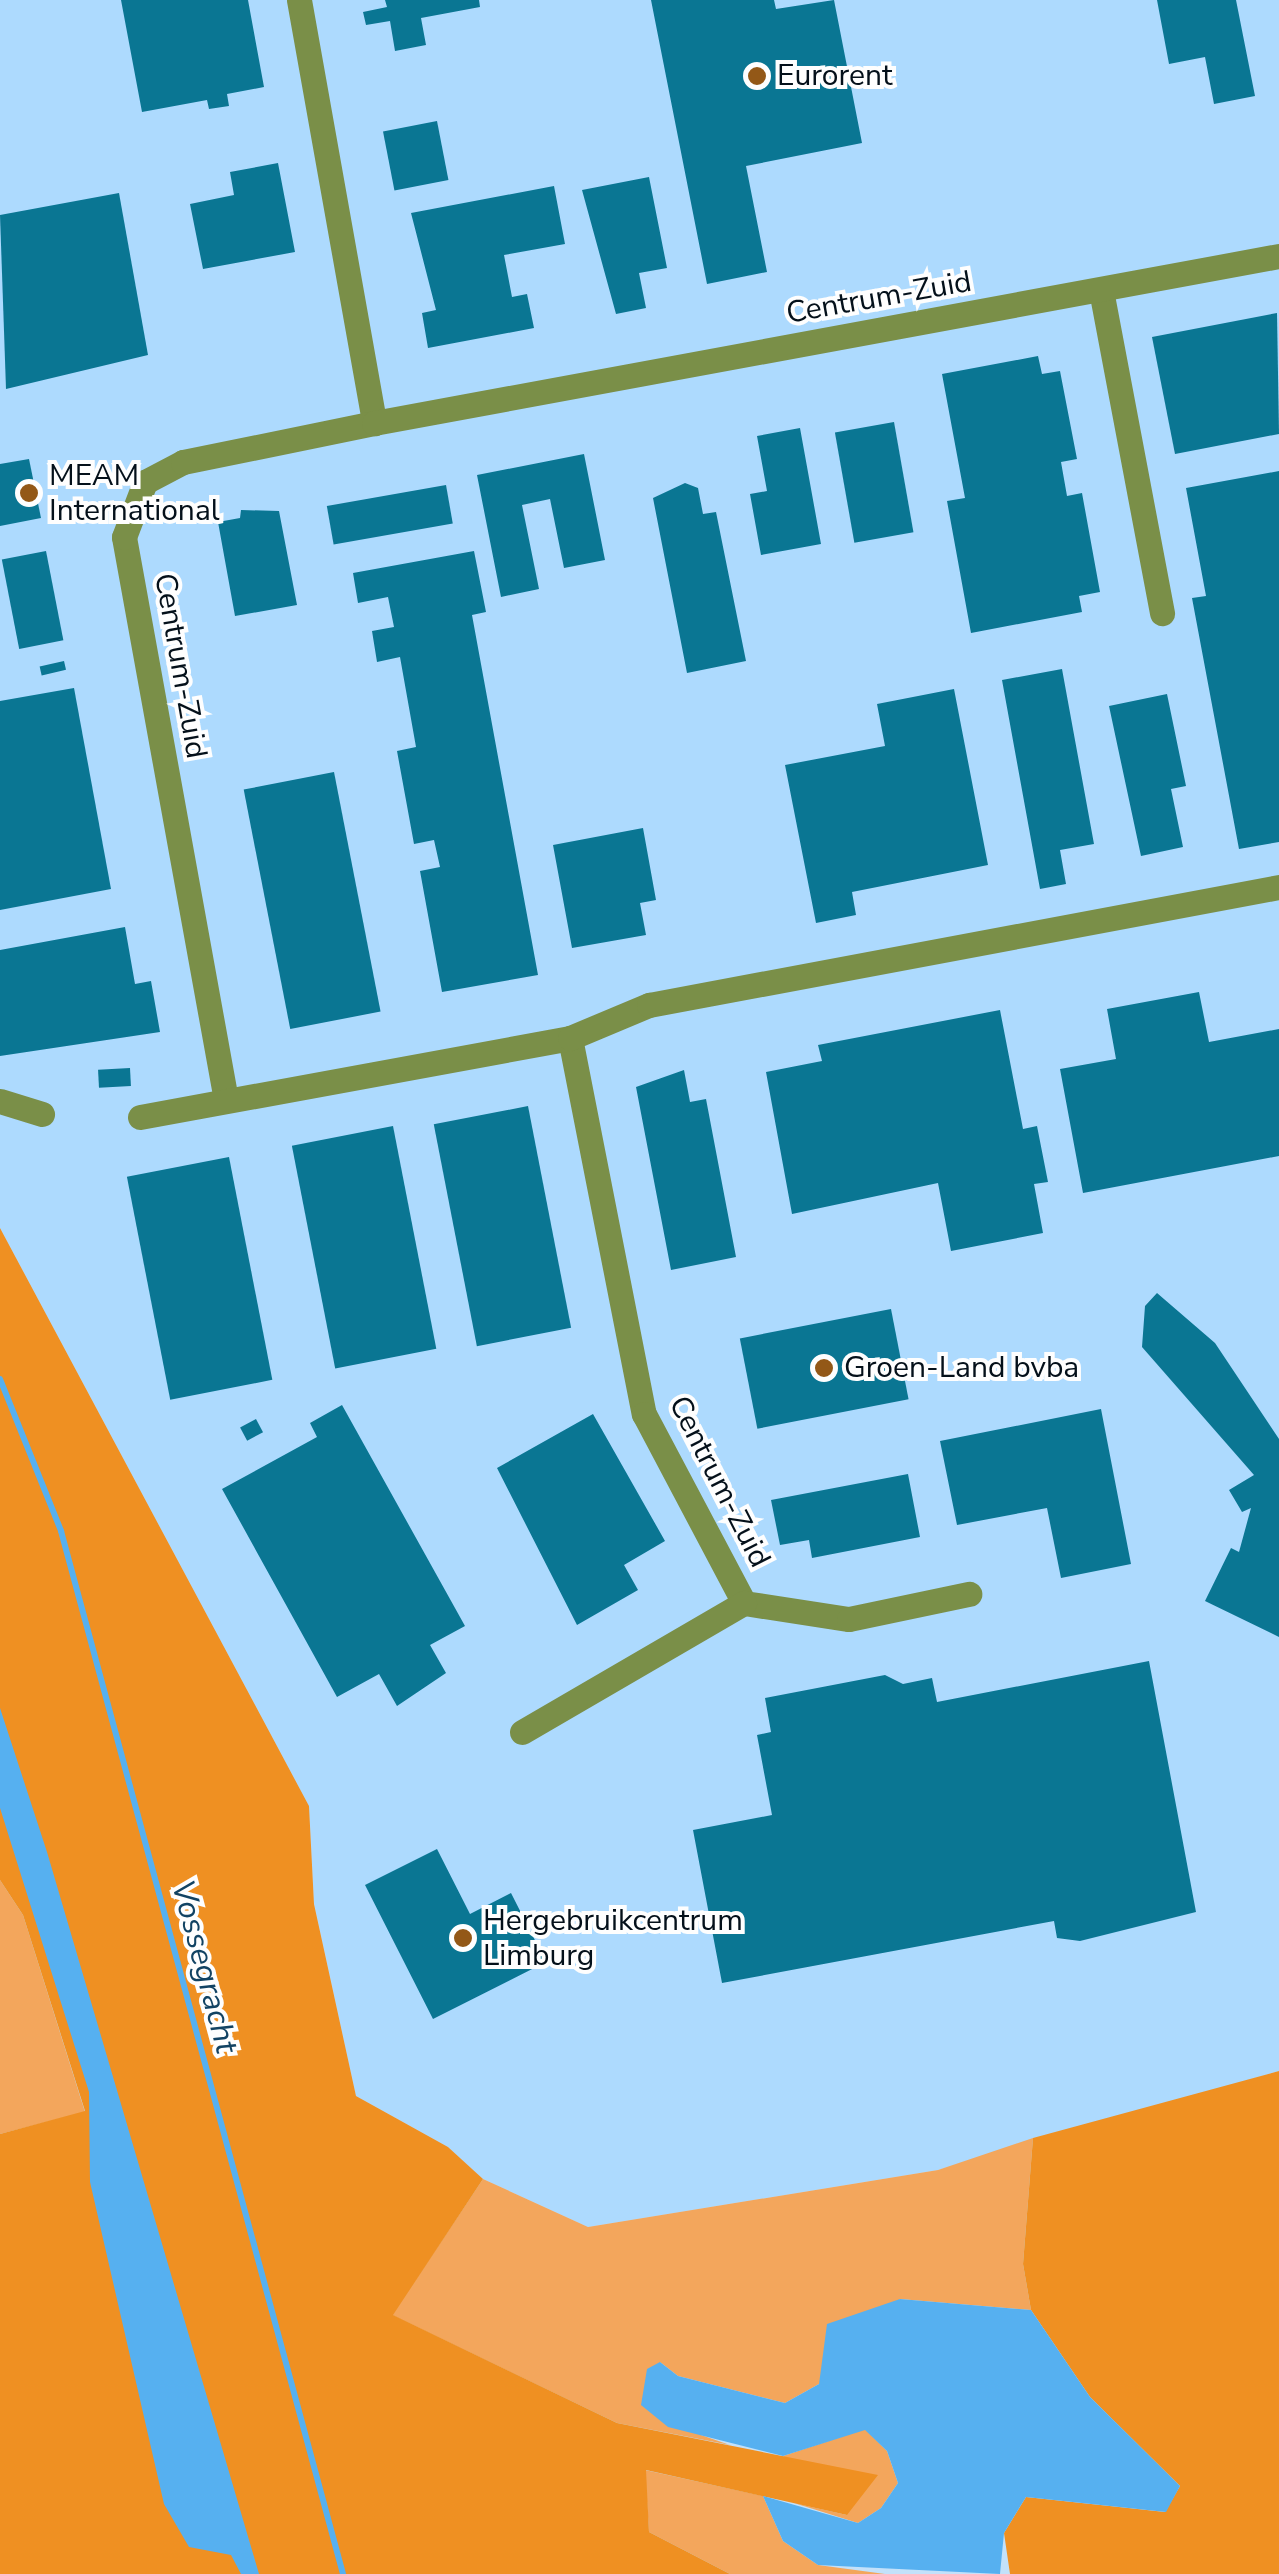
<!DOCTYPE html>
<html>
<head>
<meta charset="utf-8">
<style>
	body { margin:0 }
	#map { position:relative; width:1279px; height:2574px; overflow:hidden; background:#c3e1fa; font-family:"Nunito Sans",sans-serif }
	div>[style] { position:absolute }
	.built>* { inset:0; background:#addafe }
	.green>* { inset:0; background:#f3a65c }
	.forest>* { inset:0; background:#ef9022 }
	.water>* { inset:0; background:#56b0f0 }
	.stream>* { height:6px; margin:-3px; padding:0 3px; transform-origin:3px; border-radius:3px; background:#56b0f0 }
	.building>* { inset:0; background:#0a7693; transform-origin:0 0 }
	.minor>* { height:25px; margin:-12.5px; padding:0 12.5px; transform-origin:12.5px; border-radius:12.5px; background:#7a8f48 }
	.dots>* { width:28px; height:28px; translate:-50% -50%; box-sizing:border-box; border:5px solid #fefefe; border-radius:50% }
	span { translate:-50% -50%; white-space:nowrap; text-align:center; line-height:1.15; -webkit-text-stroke:8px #fefefe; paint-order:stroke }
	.poi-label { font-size:30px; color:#04101a }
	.left { translate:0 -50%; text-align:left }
	.street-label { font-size:30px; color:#04101a }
	.water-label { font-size:32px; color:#124363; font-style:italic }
</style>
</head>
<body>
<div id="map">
	<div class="built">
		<i style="clip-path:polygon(0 0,1279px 0,1279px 2071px,938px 2170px,588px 2227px,483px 2179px,448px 2147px,356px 2096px,314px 1903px,309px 1806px,0 1228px)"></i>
	</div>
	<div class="green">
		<i style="clip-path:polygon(0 1880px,23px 1915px,85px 2112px,0 2134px)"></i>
		<i style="clip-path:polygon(1033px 2138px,1023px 2264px,1031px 2310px,900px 2299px,819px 2384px,785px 2403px,678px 2376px,660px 2362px,701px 2435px,730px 2445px,617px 2423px,392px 2315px,483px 2179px,588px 2227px,938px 2170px)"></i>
		<i style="clip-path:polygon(865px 2429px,887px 2451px,898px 2483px,881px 2508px,858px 2523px,794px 2503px,847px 2515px,783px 2456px)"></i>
		<i style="clip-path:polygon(645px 2470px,763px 2496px,783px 2541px,818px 2565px,885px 2574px,730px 2574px,649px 2532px)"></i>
	</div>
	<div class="forest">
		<i style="clip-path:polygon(0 1228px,309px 1806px,314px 1904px,356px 2096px,448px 2147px,483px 2179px,393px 2315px,617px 2423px,878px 2475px,847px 2515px,646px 2470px,649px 2532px,730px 2574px,0 2574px,0 2134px,85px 2111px,23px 1915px,0 1880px)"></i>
		<i style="clip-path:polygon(1279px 2071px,1279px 2574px,1010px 2574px,1004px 2533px,1026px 2497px,1165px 2512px,1180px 2486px,1090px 2397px,1031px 2310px,1023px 2264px,1033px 2138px)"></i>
	</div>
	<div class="water">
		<i style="clip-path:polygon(0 1708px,47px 1852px,259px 2574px,241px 2574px,231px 2555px,189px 2547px,164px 2504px,90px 2182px,89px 2092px,0 1808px)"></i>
		<i style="clip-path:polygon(900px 2299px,1031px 2310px,1090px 2397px,1180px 2486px,1166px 2512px,1026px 2497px,1004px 2533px,1000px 2574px,818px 2565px,783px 2541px,763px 2496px,858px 2523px,881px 2508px,898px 2483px,887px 2451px,865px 2430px,783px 2456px,668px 2427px,641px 2405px,647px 2369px,660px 2362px,678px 2376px,785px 2403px,819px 2384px,827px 2324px)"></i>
	</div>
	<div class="stream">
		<i style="left:0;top:1379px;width:164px;rotate:68.1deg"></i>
		<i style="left:61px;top:1531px;width:1080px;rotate:74.87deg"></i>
	</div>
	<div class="building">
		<i style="clip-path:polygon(121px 0,248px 0,264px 87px,227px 94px,229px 106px,209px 109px,207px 100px,142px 112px)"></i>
		<i style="clip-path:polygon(385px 0,479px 0,480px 7px,421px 18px,426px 45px,395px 51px,390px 21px,366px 25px,363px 12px,387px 7px)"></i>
		<i style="clip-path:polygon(651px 0,774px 0,776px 9px,834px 0,862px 143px,746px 166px,767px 272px,707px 284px)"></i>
		<i style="clip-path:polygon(1157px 0,1236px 0,1255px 96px,1214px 104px,1205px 57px,1169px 64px)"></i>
		<i style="left:437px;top:121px;width:60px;height:55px;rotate:79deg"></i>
		<i style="clip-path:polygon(278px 163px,295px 252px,203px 269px,190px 204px,234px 195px,230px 172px)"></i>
		<i style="clip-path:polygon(649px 177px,667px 268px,639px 273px,646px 308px,616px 314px,582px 190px)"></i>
		<i style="clip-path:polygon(554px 186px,565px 244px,504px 255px,512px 297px,527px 294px,534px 328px,428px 348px,422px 313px,436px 310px,411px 213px)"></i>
		<i style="clip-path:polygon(119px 193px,148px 355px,6px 389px,0 215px)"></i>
		<i style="clip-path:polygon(1277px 313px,1279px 434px,1175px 454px,1152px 337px)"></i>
		<i style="clip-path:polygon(1038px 356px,1042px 374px,1060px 371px,1077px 459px,1061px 462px,1067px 496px,1082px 493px,1100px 592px,1079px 596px,1082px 612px,971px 633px,947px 501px,965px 498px,942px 374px)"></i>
		<i style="left:894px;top:422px;width:112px;height:60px;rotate:80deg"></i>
		<i style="clip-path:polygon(800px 428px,821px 544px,761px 555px,750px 494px,767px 491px,757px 436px)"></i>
		<i style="clip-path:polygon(584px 454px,605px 560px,564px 568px,550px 499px,522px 505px,539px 589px,501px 597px,477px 475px)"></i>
		<i style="clip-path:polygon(29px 459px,41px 518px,0 526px,0 464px)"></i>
		<i style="clip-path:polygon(1279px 471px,1279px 842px,1239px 849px,1192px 598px,1206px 596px,1186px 488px)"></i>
		<i style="clip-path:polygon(685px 483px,698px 488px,703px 514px,716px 512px,746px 661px,687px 673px,653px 498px)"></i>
		<i style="left:446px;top:485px;width:39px;height:121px;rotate:80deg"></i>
		<i style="clip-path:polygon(241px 510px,279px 511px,297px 605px,235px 616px,218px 522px,240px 518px)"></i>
		<i style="left:46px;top:551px;width:91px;height:45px;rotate:79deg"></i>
		<i style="clip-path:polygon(474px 551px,486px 612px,472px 615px,538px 975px,442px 992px,420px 871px,440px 867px,434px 840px,414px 844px,397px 751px,416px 747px,400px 657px,377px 662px,372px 631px,394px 627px,388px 597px,358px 603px,353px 573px)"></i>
		<i style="left:64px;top:661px;width:9px;height:25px;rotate:77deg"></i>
		<i style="clip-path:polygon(1062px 669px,1094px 844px,1060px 850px,1066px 884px,1040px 889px,1002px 680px)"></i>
		<i style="clip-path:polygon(74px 688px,111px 889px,0 910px,0 701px)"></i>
		<i style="clip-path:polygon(954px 689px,988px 865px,852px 892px,856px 915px,816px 923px,785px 765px,885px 746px,877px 704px)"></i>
		<i style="clip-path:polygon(1167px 694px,1186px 786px,1171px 789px,1183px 847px,1141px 856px,1109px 706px)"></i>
		<i style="left:334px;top:772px;width:244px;height:92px;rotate:79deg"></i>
		<i style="clip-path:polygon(643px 828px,656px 900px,640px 903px,646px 935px,572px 948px,553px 845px)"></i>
		<i style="clip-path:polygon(125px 927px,135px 984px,151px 981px,160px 1032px,0 1056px,0 950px)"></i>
		<i style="clip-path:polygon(1199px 992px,1209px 1042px,1279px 1029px,1279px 1156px,1083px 1193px,1060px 1069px,1116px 1059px,1107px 1009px)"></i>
		<i style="clip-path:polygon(1000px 1010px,1023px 1129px,1037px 1126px,1048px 1182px,1034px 1184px,1043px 1233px,951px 1251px,938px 1183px,792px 1214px,766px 1072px,822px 1061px,818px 1045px)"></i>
		<i style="left:130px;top:1068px;width:18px;height:32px;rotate:87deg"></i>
		<i style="clip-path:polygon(684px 1070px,690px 1102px,706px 1099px,736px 1257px,671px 1270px,636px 1087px)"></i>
		<i style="left:528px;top:1106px;width:226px;height:96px;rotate:79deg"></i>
		<i style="left:393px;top:1126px;width:227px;height:103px;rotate:79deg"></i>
		<i style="left:229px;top:1157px;width:227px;height:104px;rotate:79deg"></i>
		<i style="clip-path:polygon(1157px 1293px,1215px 1343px,1279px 1439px,1279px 1637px,1205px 1601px,1231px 1548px,1239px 1552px,1251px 1508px,1242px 1512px,1229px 1490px,1254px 1475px,1142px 1347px,1145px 1306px)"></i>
		<i style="left:891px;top:1309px;width:92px;height:154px;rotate:79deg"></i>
		<i style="clip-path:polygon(342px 1405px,465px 1626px,430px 1645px,446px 1673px,397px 1706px,379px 1674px,337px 1697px,222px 1489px,317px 1437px,310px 1423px)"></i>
		<i style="clip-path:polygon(1101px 1409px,1131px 1564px,1061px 1578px,1047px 1508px,957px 1525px,940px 1441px)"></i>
		<i style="clip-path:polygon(593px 1414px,665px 1541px,624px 1565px,638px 1590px,577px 1625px,497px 1468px)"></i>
		<i style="left:256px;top:1419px;width:15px;height:18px;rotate:62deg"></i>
		<i style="clip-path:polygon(908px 1474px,920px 1537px,812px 1558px,809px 1540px,780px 1545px,771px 1500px)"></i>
		<i style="clip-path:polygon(1149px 1661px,1196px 1912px,1080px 1941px,1057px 1938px,1054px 1921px,722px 1983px,693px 1830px,772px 1815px,757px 1735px,771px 1732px,765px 1698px,885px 1675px,903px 1684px,932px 1678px,937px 1702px)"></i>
		<i style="clip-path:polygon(437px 1849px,470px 1914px,511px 1893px,546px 1962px,433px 2019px,365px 1885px)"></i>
	</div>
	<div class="minor">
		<i style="left:299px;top:0;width:430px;rotate:79.9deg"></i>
		<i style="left:1101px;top:290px;width:329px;rotate:79.3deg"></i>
		<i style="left:570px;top:1038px;width:383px;rotate:78.9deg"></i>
		<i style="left:644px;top:1414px;width:214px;rotate:62.1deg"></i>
		<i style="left:744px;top:1603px;width:106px;rotate:8.7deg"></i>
		<i style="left:849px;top:1619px;width:123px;rotate:-11.8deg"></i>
		<i style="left:226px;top:1100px;width:572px;rotate:-100.27deg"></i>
		<i style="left:124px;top:537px;width:59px;rotate:-69.1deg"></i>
		<i style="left:145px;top:482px;width:43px;rotate:-27.8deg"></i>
		<i style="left:183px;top:462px;width:195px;rotate:-11.5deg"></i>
		<i style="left:374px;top:423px;width:920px;rotate:-10.46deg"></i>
		<i style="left:0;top:1101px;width:44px;rotate:17.2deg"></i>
		<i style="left:140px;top:1117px;width:437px;rotate:-10.4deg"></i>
		<i style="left:570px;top:1038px;width:86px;rotate:-22.7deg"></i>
		<i style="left:649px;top:1005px;width:641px;rotate:-10.61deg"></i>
		<i style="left:522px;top:1732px;width:257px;rotate:-30.2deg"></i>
	</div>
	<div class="dots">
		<i style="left:757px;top:76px;background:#935817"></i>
		<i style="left:29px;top:493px;background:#935817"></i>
		<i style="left:824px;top:1368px;background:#935817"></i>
		<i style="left:463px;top:1938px;background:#935817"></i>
	</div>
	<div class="poi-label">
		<span class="left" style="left:777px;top:76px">Eurorent</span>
		<span class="left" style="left:49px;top:493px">MEAM<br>International</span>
		<span class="left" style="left:844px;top:1368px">Groen-Land bvba</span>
		<span class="left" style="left:483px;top:1938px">Hergebruikcentrum<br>Limburg</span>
	</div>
	<div class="street-label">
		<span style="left:879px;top:298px;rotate:-10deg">Centrum-Zuid</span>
		<span style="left:180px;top:666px;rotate:80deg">Centrum-Zuid</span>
		<span style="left:719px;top:1482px;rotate:63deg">Centrum-Zuid</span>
	</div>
	<div class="water-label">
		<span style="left:204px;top:1967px;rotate:75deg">Vossegracht</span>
	</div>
</div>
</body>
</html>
